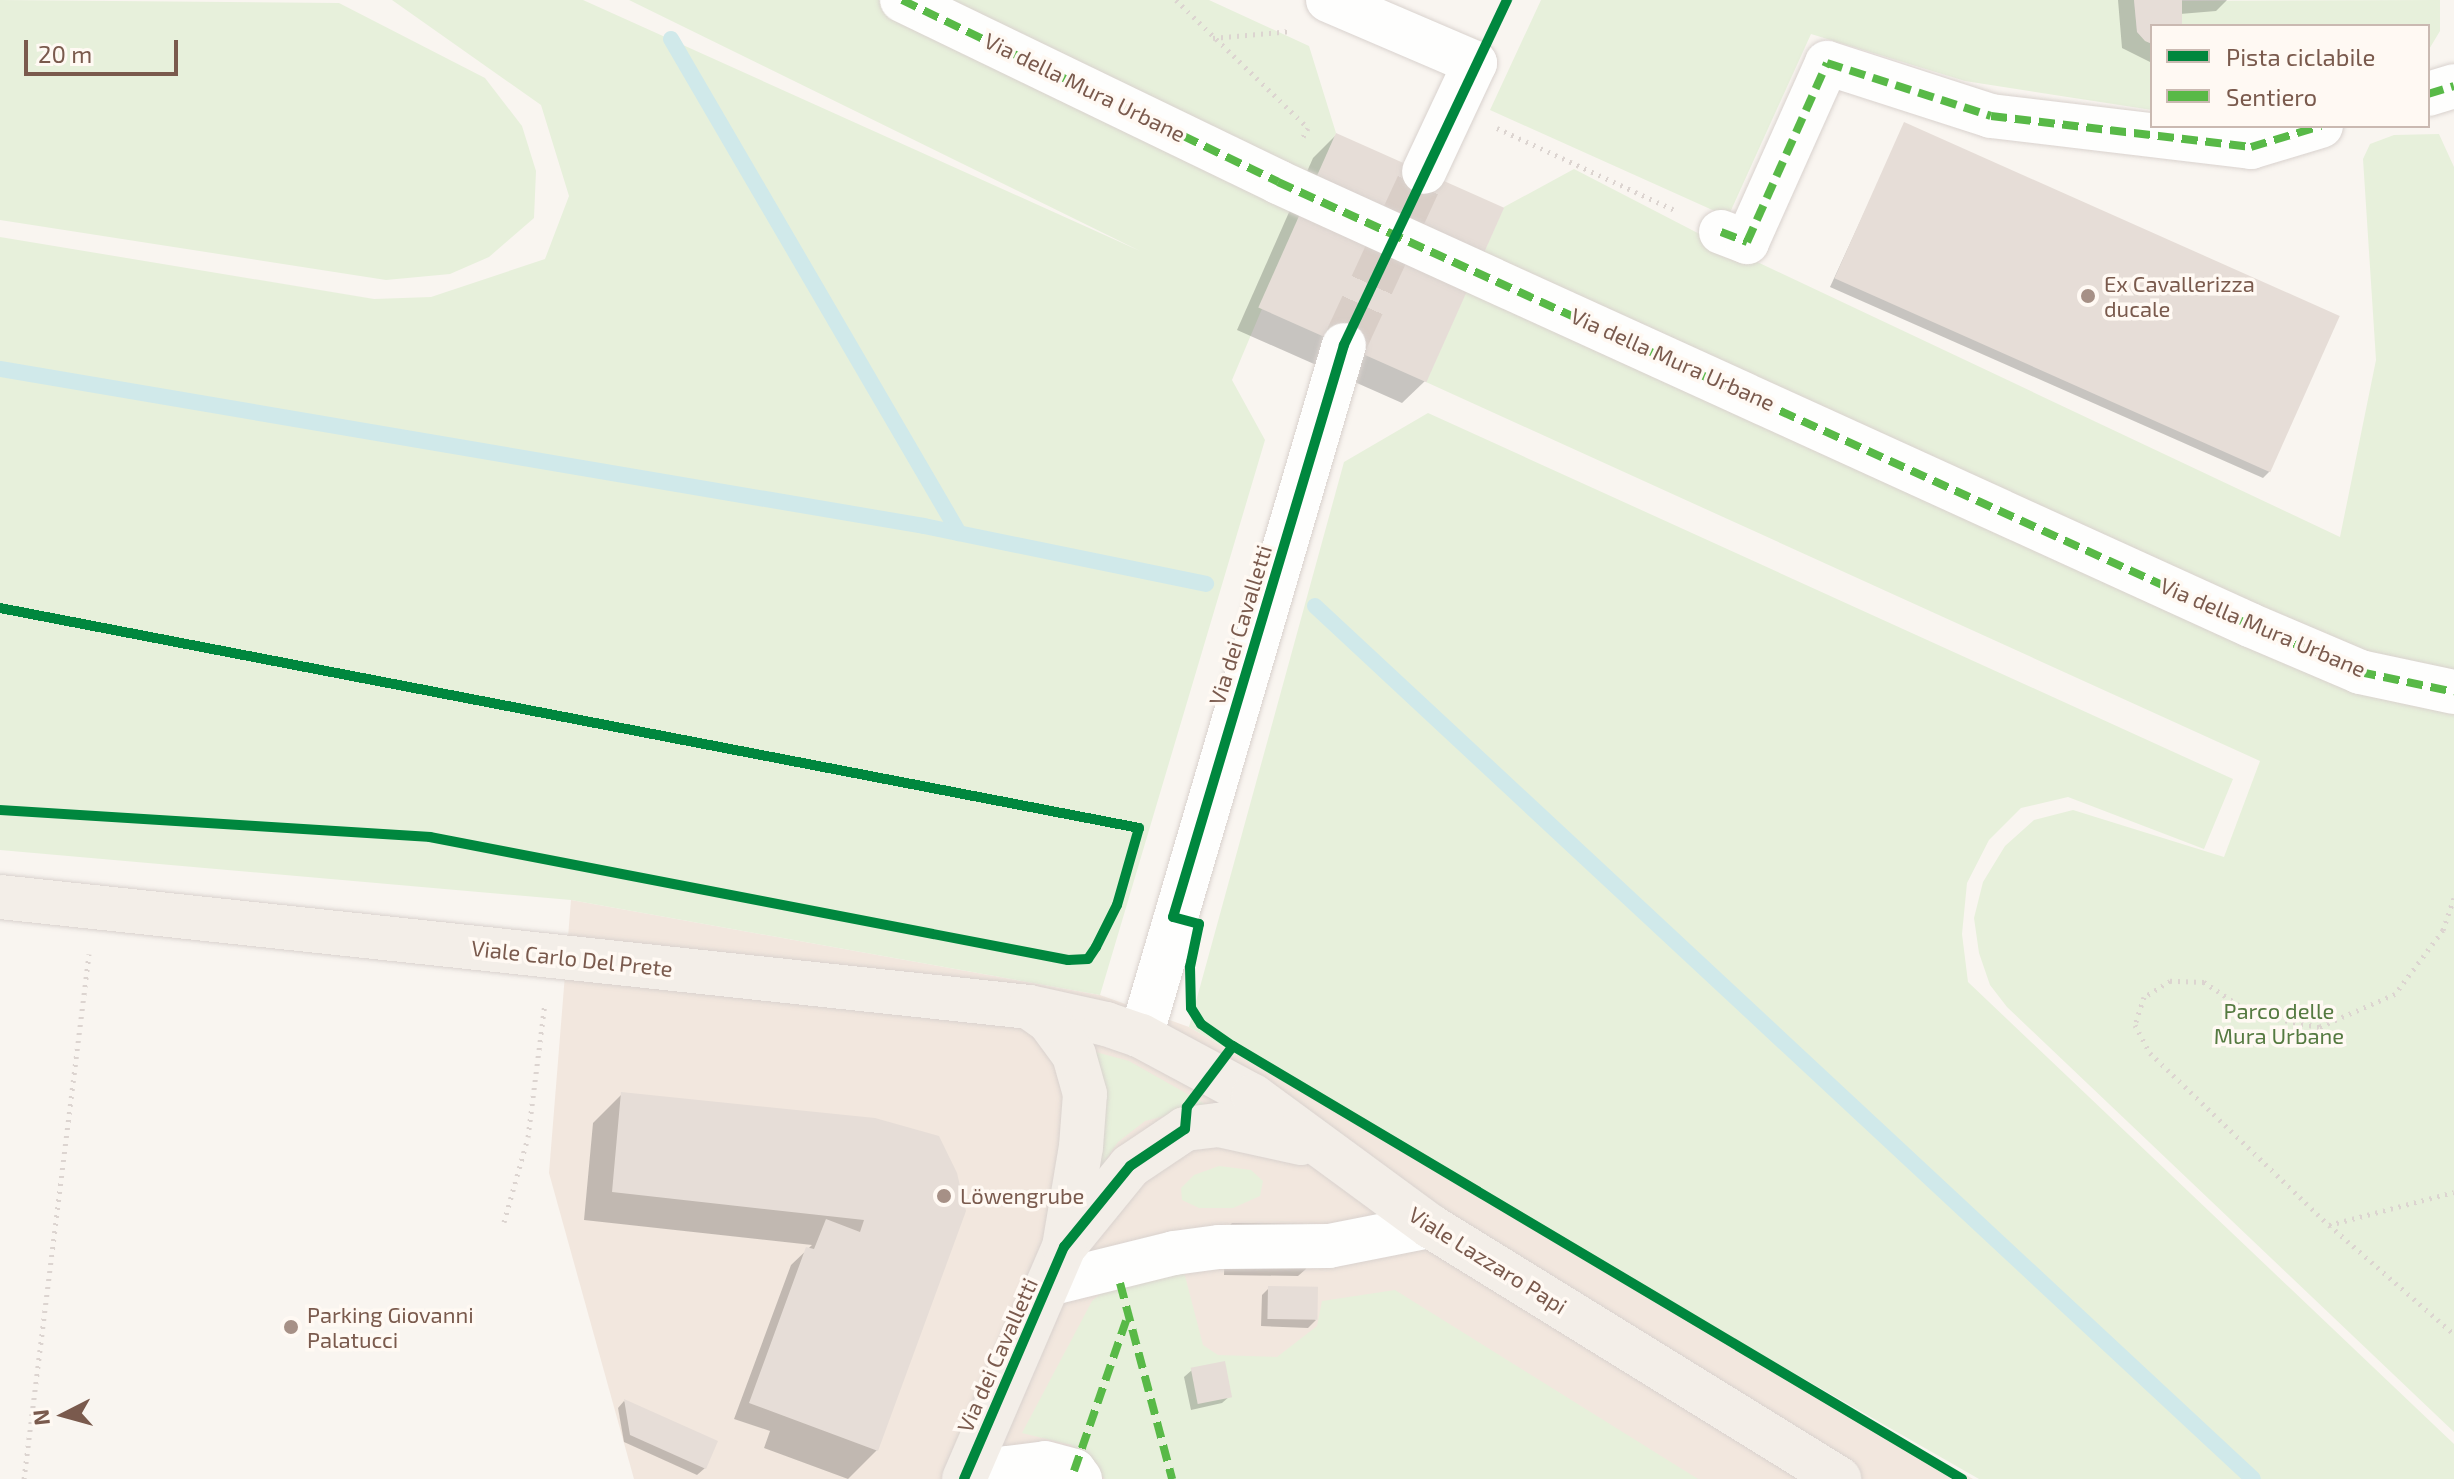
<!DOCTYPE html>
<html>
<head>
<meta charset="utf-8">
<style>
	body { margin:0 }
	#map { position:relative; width:2454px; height:1479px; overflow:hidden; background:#f9f5f0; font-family:"Exo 2",sans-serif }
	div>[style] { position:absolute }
	.residential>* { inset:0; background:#f2e7de }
	.green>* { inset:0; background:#e7f0db }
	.shadow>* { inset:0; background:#0003 }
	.stream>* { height:16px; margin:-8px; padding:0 8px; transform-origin:8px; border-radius:8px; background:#d0e9ea }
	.building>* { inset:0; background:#e6ddd7; transform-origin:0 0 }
	.minor-tunnel>* { height:44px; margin-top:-22px; transform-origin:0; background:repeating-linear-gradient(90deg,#d9cec7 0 44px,transparent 0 66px) }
	.path>* { height:5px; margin-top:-2.5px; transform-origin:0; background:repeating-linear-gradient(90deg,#dcd4d0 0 2px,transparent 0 8px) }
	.roads { filter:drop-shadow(0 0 2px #d9d2ce) drop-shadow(0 0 2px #d9d2ce) }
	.minor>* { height:44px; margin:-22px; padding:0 22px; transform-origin:22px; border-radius:22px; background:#fefefd }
	.major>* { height:44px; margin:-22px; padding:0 22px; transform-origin:22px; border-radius:22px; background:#f3eee8 }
	.quiet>* { height:8px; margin-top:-4px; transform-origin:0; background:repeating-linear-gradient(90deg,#58b947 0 16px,transparent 0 24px) }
	.cycleway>* { height:10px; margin:-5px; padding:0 5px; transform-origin:5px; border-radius:5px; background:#00873e }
	.dots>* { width:22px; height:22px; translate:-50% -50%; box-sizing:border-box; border:4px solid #fff9f3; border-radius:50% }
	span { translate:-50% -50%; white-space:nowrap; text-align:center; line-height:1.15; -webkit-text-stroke:7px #fff9f3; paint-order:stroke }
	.street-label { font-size:22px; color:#7a5a4d }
	.poi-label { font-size:22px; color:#7a5a4d }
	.left { translate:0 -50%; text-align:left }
	.park-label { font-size:22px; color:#557a41 }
	.legend { position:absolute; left:2150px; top:24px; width:280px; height:104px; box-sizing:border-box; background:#fff9f3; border:2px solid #cab9b1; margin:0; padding:10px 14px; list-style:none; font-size:24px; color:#7a5a4d }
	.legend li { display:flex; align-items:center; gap:16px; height:40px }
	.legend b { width:40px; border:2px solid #cab9b1 }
	.north { position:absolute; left:24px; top:1375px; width:80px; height:80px; -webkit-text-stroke:6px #fff9f3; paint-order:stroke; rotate:264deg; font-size:22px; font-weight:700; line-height:32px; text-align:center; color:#7a5a4d }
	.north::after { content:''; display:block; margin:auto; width:28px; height:36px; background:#7a5a4d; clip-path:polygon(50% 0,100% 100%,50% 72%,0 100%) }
	.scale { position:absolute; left:24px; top:40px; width:154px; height:36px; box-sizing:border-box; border:4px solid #7a5a4d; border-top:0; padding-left:10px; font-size:24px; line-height:28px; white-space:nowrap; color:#7a5a4d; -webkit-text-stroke:6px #fff9f3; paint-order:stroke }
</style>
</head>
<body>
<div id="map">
	<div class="residential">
		<i style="clip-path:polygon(571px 900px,1100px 995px,1189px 1027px,1973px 1479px,634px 1479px,549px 1173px)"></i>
	</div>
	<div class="green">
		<i style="clip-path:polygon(0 0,339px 3px,485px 78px,522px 126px,536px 171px,534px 218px,489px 257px,450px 274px,386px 280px,0 220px)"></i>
		<i style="clip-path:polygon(392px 0,583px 0,1140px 251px,629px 0,1209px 0,1309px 46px,1336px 133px,1232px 380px,1265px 440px,1100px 995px,571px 900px,0 850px,0 237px,374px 299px,431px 297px,545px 259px,569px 196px,541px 105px)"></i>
		<i style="clip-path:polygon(1541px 0,2134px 0,2137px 32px,2152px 44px,2152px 110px,1965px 81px,1811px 34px,1728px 217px,1490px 110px)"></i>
		<i style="clip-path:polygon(2440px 0,2440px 31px,2428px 51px,2428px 26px,2182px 26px,2182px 1px)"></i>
		<i style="clip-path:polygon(2439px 134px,2454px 167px,2454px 1432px,2007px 1007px,1990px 985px,1979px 953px,1974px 918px,1983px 882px,2005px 846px,2034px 820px,2073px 810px,2224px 857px,2260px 761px,1426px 382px,1504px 207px,1574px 169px,1717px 243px,2340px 537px,2376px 360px,2363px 159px,2370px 144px,2394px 135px)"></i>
		<i style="clip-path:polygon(1428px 413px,2233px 779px,2204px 849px,2068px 797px,2021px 808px,1989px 840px,1967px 883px,1962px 934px,1968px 982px,2454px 1444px,2454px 1479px,1979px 1479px,1189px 1027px,1344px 462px)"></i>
		<i style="clip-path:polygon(1092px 1051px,1129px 1061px,1221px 1113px,1177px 1113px,1145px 1121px,1118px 1142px,1098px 1171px)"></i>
		<i style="clip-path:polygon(1219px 1166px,1251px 1170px,1263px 1181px,1260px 1196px,1233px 1208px,1199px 1208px,1182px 1200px,1181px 1188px,1194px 1175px)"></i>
		<i style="clip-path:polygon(1184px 1272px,1203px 1345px,1218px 1355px,1277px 1357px,1317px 1326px,1322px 1301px,1395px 1290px,1698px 1479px,1105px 1479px,1071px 1445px,1022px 1433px,1092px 1301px,1104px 1291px)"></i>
	</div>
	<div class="shadow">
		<i style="clip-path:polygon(2118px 0,2227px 0,2216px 11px,2180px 14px,2180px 26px,2152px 26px,2152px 63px,2122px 48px)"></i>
		<i style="clip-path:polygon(1905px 124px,2270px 471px,2263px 478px,1830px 287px)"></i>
		<i style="clip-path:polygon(1336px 135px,1425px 381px,1402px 403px,1237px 330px,1313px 158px)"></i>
		<i style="clip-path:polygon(622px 1094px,964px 1211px,877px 1450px,848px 1479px,764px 1448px,770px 1431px,734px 1419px,791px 1265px,812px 1245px,584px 1220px,593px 1123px)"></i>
		<i style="clip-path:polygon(1232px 1223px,1307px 1224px,1306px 1269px,1298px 1276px,1224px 1275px,1225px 1230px)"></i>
		<i style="clip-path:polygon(1269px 1288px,1316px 1320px,1308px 1328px,1261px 1326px,1262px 1295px)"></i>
		<i style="clip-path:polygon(1192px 1370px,1230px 1396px,1222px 1403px,1191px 1410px,1184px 1377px)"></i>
		<i style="clip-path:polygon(624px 1401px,705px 1468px,697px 1475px,624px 1442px,618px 1408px)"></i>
	</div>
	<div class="stream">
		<i style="left:671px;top:39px;width:572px;rotate:59.76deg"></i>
		<i style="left:0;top:369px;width:937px;rotate:9.64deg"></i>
		<i style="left:924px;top:526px;width:288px;rotate:11.6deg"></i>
		<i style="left:1315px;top:606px;width:1281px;rotate:42.94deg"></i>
	</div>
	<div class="building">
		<i style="clip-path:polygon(2134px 0,2182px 0,2182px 26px,2152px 26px,2152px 44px,2145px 41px,2137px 32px)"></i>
		<i style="left:1904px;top:122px;width:477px;height:171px;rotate:24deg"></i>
		<i style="left:1336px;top:133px;width:184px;height:191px;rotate:24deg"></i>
		<i style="clip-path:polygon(621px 1092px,875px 1118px,939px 1136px,957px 1173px,966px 1211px,878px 1451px,749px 1403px,806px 1247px,814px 1249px,826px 1219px,860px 1232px,864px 1220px,612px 1192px)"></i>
		<i style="left:1268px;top:1286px;width:50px;height:33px;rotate:1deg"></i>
		<i style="left:1225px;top:1361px;width:37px;height:35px;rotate:79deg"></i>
		<i style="clip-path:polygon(624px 1399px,718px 1441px,706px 1469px,630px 1435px)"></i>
	</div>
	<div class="minor-tunnel">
		<i style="left:1344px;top:345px;width:191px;rotate:-65.2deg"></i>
	</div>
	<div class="path">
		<i style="left:1176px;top:0;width:184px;rotate:44.1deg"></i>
		<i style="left:1308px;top:128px;width:13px;rotate:119deg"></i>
		<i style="left:1497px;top:19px;width:21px;rotate:-62deg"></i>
		<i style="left:1213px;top:38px;width:78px;rotate:-5.1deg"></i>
		<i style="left:1497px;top:128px;width:198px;rotate:24.8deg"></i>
		<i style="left:2454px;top:898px;width:34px;rotate:109deg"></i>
		<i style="left:2443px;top:930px;width:80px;rotate:126.9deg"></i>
		<i style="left:2395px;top:994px;width:83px;rotate:156.5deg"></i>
		<i style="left:2319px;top:1027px;width:68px;rotate:-169deg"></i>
		<i style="left:2252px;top:1014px;width:58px;rotate:-146.3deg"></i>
		<i style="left:2204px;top:982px;width:34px;rotate:-178deg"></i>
		<i style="left:2170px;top:981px;width:31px;rotate:148deg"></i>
		<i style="left:2144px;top:997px;width:29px;rotate:108deg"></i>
		<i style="left:2135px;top:1025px;width:32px;rotate:62deg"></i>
		<i style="left:2150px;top:1053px;width:248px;rotate:43.9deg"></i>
		<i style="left:2329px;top:1225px;width:166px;rotate:41.1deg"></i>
		<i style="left:504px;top:1222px;width:88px;rotate:-74.2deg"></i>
		<i style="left:528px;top:1137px;width:135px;rotate:-82.8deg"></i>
		<i style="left:2329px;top:1225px;width:129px;rotate:-14.8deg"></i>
		<i style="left:24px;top:1479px;width:529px;rotate:-82.94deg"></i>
	</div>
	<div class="roads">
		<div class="minor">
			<i style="left:902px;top:0;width:418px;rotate:25.8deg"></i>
			<i style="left:1278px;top:182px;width:1068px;rotate:24.5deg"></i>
			<i style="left:2250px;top:625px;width:120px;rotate:23.1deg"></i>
			<i style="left:2360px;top:672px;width:96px;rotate:12deg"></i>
			<i style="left:1328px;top:0;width:160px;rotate:23.2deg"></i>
			<i style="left:1475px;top:63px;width:120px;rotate:115.1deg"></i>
			<i style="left:2428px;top:94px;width:27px;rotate:-17deg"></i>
			<i style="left:1721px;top:232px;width:28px;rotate:21deg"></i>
			<i style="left:1747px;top:242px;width:196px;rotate:-65.9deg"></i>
			<i style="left:1827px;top:63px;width:172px;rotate:17.9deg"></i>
			<i style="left:1991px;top:116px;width:262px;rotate:6.8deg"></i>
			<i style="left:2251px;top:147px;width:73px;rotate:-16.7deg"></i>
			<i style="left:1141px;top:1036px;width:720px;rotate:-73.63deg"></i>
			<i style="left:1049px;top:1284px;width:129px;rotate:-13.9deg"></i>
			<i style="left:1174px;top:1253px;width:45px;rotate:-7.6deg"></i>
			<i style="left:1219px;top:1247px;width:110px;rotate:-0.5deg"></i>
			<i style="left:1329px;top:1246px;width:103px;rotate:-11.2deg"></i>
			<i style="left:988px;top:1479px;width:22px;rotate:-30deg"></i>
			<i style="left:1007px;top:1468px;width:38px;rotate:-7deg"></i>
			<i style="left:1045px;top:1463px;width:30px;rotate:15deg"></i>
			<i style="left:1074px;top:1471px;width:10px;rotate:53deg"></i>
		</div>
		<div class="major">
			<i style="left:0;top:897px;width:1035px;rotate:6.1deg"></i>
			<i style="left:1029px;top:1007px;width:79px;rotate:12.4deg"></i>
			<i style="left:1106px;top:1024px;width:37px;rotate:19deg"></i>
			<i style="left:1141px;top:1036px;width:127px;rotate:28.2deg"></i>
			<i style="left:1253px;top:1096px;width:220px;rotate:36.3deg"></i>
			<i style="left:1430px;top:1226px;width:481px;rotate:31.7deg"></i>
			<i style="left:1068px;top:1242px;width:98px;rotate:-50.8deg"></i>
			<i style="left:1130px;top:1166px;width:66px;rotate:-33.9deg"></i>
			<i style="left:1185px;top:1129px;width:34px;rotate:-7deg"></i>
			<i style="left:1219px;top:1125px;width:84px;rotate:12.4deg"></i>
			<i style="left:964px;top:1479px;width:253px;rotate:-66.7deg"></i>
			<i style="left:1064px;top:1247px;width:101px;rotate:-80.4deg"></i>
			<i style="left:1081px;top:1147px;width:53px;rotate:-85.7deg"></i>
			<i style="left:1085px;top:1094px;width:41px;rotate:-105.8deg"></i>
			<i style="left:1074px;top:1055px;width:42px;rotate:-126.3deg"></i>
			<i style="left:1049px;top:1021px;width:24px;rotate:-145deg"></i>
		</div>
	</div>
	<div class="quiet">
		<i style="left:902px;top:0;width:418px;rotate:25.8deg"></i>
		<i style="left:1278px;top:182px;width:1068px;rotate:24.5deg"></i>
		<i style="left:2250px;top:625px;width:120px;rotate:23.1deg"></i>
		<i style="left:2360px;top:672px;width:96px;rotate:12deg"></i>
		<i style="left:2428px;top:94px;width:27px;rotate:-17deg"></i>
		<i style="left:1721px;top:232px;width:28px;rotate:21deg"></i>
		<i style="left:1747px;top:242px;width:196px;rotate:-65.9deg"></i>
		<i style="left:1827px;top:63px;width:172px;rotate:17.9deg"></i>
		<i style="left:1991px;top:116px;width:262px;rotate:6.8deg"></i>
		<i style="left:2251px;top:147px;width:73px;rotate:-16.7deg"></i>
		<i style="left:1120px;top:1283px;width:203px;rotate:75.1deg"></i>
		<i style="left:1074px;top:1471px;width:159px;rotate:-70.9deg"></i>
	</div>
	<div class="cycleway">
		<i style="left:1507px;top:0;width:382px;rotate:115.3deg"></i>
		<i style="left:1344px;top:345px;width:597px;rotate:106.64deg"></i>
		<i style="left:1173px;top:917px;width:27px;rotate:15deg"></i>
		<i style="left:1199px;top:924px;width:44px;rotate:101.8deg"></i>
		<i style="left:1190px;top:967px;width:41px;rotate:88.6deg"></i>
		<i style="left:1191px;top:1008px;width:19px;rotate:58deg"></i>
		<i style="left:1201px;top:1024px;width:39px;rotate:35deg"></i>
		<i style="left:1233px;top:1046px;width:848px;rotate:30.71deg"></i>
		<i style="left:0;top:608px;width:1160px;rotate:10.93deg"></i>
		<i style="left:1139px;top:828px;width:80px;rotate:105.9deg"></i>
		<i style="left:1117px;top:905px;width:47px;rotate:116.6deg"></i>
		<i style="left:1096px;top:947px;width:14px;rotate:124deg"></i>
		<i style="left:1088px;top:959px;width:20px;rotate:177deg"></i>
		<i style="left:1068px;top:960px;width:650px;rotate:-169.09deg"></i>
		<i style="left:430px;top:837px;width:431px;rotate:-176.4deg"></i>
		<i style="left:964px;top:1479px;width:253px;rotate:-66.7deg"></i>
		<i style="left:1064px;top:1247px;width:104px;rotate:-50.8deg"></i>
		<i style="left:1130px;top:1166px;width:66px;rotate:-33.9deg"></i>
		<i style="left:1185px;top:1129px;width:22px;rotate:-85deg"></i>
		<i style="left:1187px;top:1107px;width:76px;rotate:-53deg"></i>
	</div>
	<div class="dots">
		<i style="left:2088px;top:296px;background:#a69086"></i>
		<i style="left:944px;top:1196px;background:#a69086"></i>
		<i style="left:291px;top:1327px;background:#a69086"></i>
	</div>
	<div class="street-label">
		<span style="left:1085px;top:87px;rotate:26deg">Via della Mura Urbane</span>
		<span style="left:1673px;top:359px;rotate:24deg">Via della Mura Urbane</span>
		<span style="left:1240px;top:625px;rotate:-73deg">Via dei Cavalletti</span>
		<span style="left:2263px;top:627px;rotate:23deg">Via della Mura Urbane</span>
		<span style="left:572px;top:958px;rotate:6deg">Viale Carlo Del Prete</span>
		<span style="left:1488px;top:1260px;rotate:32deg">Viale Lazzaro Papi</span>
		<span style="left:997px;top:1355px;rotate:-66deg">Via dei Cavalletti</span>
	</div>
	<div class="poi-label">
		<span class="left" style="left:2104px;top:296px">Ex Cavallerizza<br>ducale</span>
		<span class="left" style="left:960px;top:1196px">Löwengrube</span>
		<span class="left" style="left:307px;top:1327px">Parking Giovanni<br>Palatucci</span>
	</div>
	<div class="park-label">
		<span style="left:2279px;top:1023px">Parco delle<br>Mura Urbane</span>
	</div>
	<ul class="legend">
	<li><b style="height:10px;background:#00873e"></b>Pista ciclabile</li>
	<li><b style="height:10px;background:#58b947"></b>Sentiero</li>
	</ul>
	<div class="north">N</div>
	<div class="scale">20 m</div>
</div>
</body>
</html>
